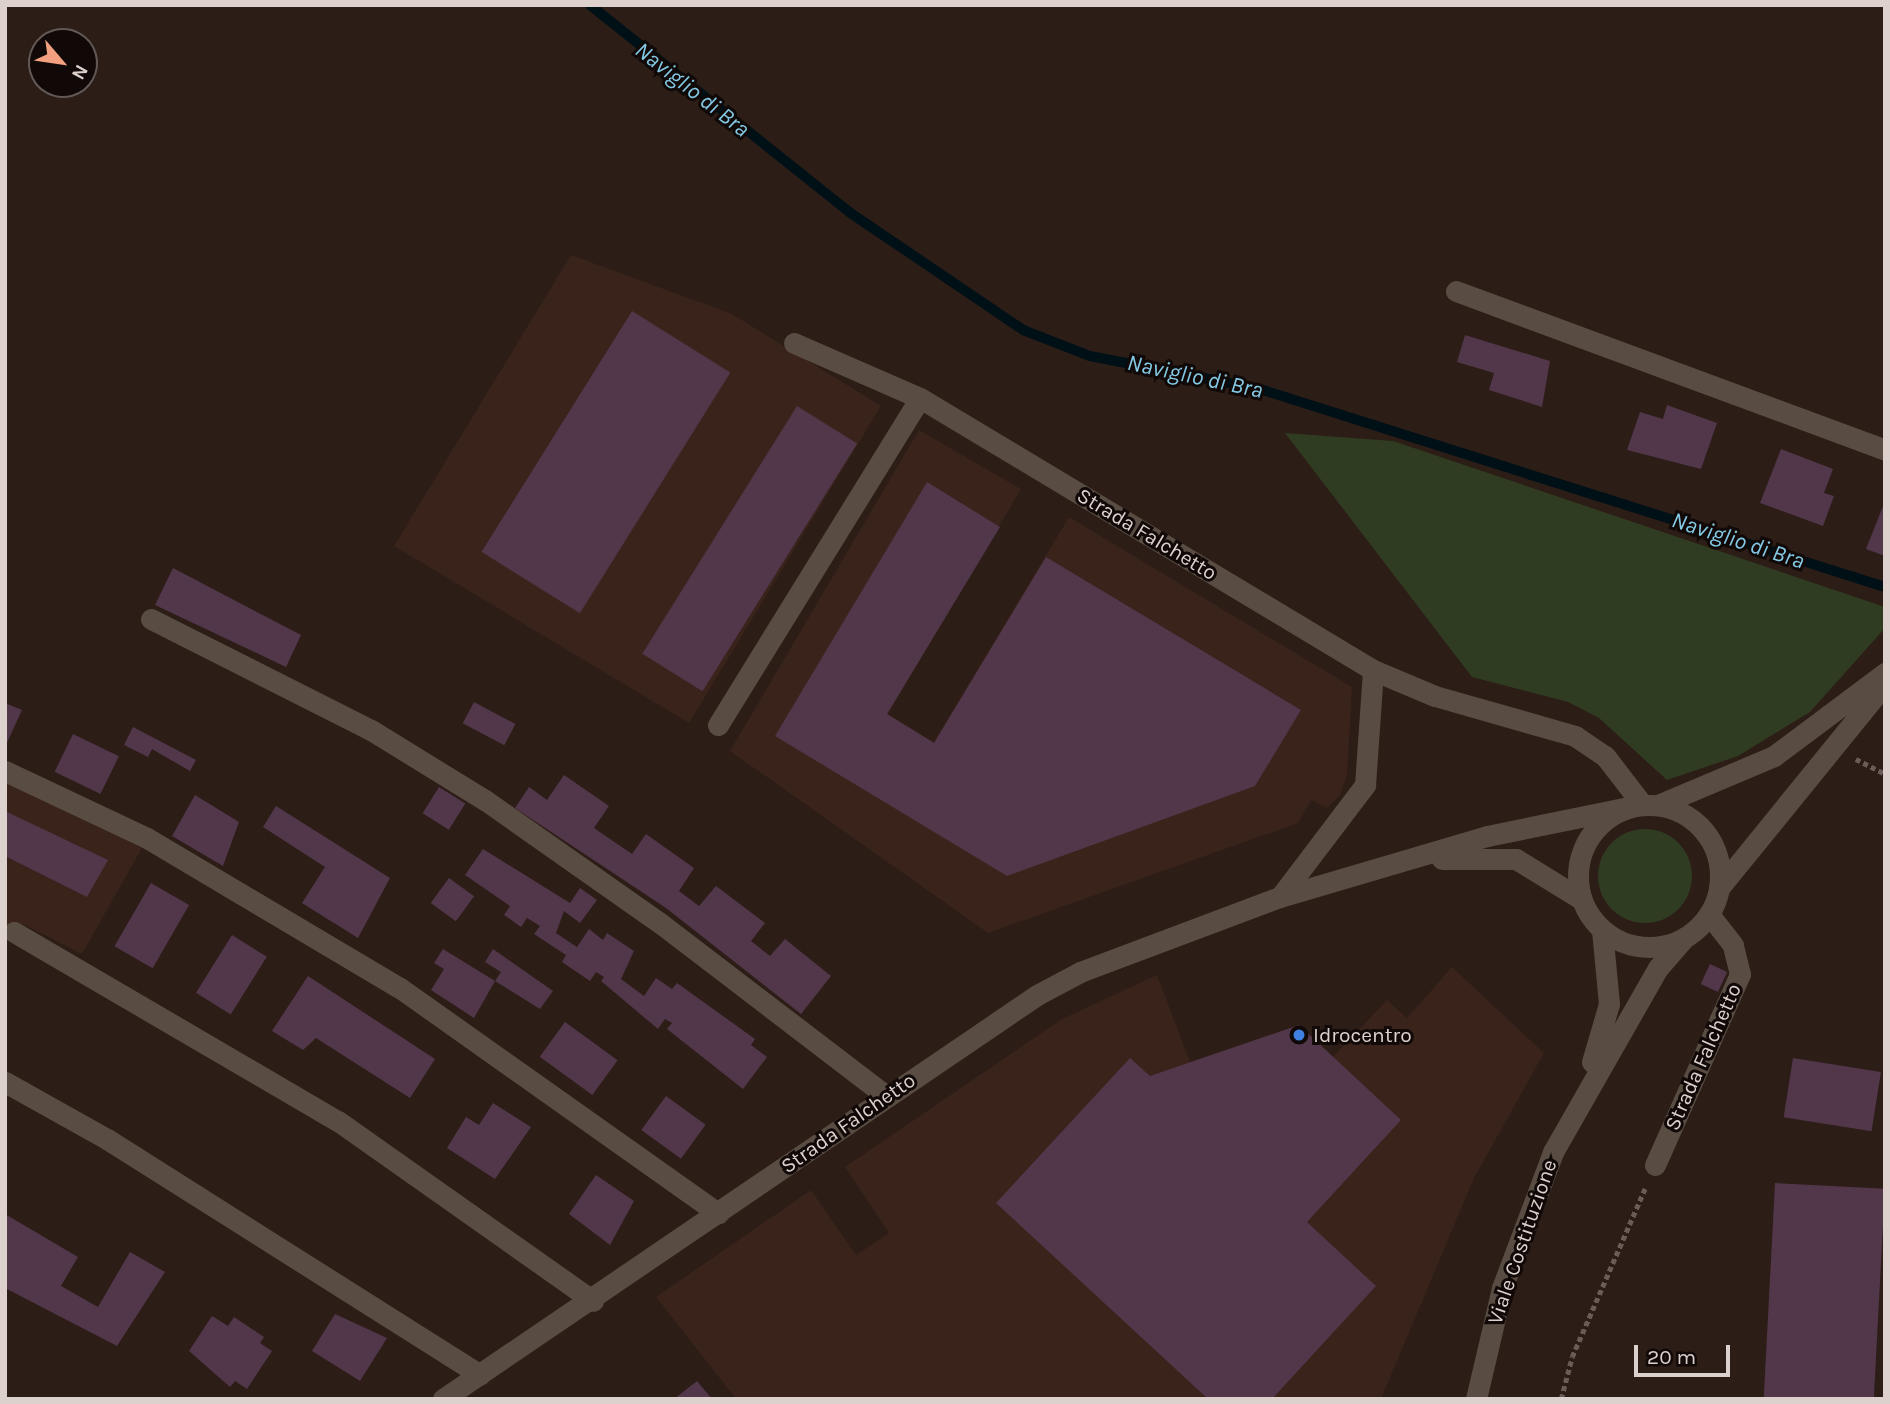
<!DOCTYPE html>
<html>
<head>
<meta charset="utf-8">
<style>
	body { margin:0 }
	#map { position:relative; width:1890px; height:1404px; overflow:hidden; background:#2c1d17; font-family:Karla,sans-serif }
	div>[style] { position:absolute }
	.built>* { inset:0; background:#39231a }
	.green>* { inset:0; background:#303c21 }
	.round { border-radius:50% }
	.stream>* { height:10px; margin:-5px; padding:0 5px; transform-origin:5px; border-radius:5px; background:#001017 }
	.building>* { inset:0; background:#52364a; transform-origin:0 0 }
	.path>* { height:4.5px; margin-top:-2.25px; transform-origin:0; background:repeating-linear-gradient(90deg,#6a5d57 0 5px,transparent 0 8.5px) }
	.minor>* { height:21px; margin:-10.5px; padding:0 10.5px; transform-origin:10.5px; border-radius:10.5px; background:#594d43 }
	.minor>.ring { margin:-10.5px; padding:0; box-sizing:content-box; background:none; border:21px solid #594d43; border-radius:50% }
	.dots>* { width:19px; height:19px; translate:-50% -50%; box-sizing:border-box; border:4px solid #100907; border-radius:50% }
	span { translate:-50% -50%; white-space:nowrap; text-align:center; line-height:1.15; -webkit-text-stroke:6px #100907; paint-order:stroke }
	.street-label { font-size:21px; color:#dcd1cd }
	.poi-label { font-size:21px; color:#dcd1cd }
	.left { translate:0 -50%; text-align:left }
	.water-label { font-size:23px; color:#84c9e5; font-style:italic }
	.frame { position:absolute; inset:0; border:7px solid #dcd1cd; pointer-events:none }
	.north { position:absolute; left:28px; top:28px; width:70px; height:70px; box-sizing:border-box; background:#100907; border:2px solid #625956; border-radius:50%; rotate:119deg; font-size:19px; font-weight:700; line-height:28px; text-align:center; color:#dcd1cd }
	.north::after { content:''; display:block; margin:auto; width:24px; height:32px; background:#f2a080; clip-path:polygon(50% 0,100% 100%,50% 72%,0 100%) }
	.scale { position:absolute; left:1634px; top:1345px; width:96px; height:32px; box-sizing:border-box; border:4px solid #dcd1cd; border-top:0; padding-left:9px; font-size:21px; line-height:24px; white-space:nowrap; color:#dcd1cd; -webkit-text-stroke:5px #100907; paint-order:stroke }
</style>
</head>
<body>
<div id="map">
	<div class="built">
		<i style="clip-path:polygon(571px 255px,732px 314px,881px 406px,689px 723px,394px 546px)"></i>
		<i style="clip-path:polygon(919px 430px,1021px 489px,888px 714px,934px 742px,1069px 517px,1352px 687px,1347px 775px,1340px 795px,1327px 808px,1311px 800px,1298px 823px,988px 933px,730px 751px)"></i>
		<i style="clip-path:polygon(5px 782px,142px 848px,82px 954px,23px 924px,5px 944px)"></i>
		<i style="clip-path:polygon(1452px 967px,1544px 1053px,1474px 1178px,1381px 1399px,736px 1399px,656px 1297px,811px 1190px,856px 1255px,889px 1233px,845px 1167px,1062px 1019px,1157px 975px,1190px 1062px,1299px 1025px,1333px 1057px,1387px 1000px,1407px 1018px)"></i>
	</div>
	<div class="green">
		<i style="clip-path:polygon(1285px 433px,1393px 441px,1885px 607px,1885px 628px,1810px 712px,1738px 756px,1667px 780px,1599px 718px,1568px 702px,1472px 677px)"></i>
		<i class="round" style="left:1598px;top:829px;width:94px;height:94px"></i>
	</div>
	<div class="stream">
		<i style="left:590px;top:5px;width:332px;rotate:38.6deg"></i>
		<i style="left:849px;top:212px;width:210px;rotate:34.1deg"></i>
		<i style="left:1023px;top:330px;width:72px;rotate:21.2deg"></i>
		<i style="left:1090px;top:356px;width:173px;rotate:11deg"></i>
		<i style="left:1260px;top:389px;width:656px;rotate:17.58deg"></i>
	</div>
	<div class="building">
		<i style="left:632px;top:311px;width:116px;height:284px;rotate:32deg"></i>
		<i style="clip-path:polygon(1465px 335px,1550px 361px,1542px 407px,1489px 390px,1494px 373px,1457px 362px)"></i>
		<i style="clip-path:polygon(1667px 405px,1717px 423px,1701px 469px,1627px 450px,1640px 412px,1663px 419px)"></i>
		<i style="left:797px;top:406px;width:71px;height:292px;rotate:32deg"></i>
		<i style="clip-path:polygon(1781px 449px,1833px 469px,1824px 493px,1834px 496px,1823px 526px,1760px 503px)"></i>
		<i style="clip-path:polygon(927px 482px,1000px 527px,887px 714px,934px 743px,1046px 557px,1301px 710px,1255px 786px,1007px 876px,775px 736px)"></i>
		<i style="clip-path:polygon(1885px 501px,1885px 556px,1866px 549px)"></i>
		<i style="clip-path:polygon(173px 568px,301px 635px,286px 667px,155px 605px)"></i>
		<i style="left:474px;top:702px;width:47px;height:24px;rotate:28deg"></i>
		<i style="clip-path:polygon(5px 703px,22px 710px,5px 747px)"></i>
		<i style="clip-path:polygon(133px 727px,196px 760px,190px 771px,152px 749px,148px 757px,124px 745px)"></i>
		<i style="left:73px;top:734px;width:51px;height:42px;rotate:26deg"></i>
		<i style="clip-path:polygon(564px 775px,609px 806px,594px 828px,632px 854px,646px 834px,694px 868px,679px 891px,699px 906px,716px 886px,765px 923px,751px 941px,770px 956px,785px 939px,831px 976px,801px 1014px,666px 908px,515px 808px,529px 787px,547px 800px)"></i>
		<i style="left:439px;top:787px;width:31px;height:31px;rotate:32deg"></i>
		<i style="clip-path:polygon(195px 795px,239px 822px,223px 866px,172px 836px)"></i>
		<i style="clip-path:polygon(276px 806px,390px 878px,358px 938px,302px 903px,325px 867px,263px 827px)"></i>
		<i style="clip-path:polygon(5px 811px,108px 860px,87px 897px,5px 856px)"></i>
		<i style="clip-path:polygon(483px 849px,570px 903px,580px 888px,597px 900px,580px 923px,564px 911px,556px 933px,577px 947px,589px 929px,603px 940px,607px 933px,634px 951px,621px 979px,644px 996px,656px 978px,672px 989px,677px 983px,755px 1039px,751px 1045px,767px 1057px,743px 1089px,667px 1029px,672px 1023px,665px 1019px,658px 1029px,601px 981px,604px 977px,596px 972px,590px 981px,562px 962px,566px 955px,534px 934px,540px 926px,527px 918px,521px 927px,504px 915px,510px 906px,465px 875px)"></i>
		<i style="left:449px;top:878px;width:31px;height:31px;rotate:36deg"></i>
		<i style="left:151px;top:883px;width:44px;height:73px;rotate:30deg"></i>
		<i style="left:232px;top:935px;width:41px;height:68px;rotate:32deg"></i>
		<i style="clip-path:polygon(443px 949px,495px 981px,474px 1018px,431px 990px,444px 969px,434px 963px)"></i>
		<i style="clip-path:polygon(493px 949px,553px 991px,540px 1009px,495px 981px,501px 972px,485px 962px)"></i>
		<i style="left:1710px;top:964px;width:19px;height:22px;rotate:25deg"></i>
		<i style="clip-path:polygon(308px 976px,435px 1059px,410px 1098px,316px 1038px,303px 1050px,272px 1031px)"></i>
		<i style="left:565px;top:1022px;width:65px;height:43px;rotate:36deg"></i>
		<i style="clip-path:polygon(1299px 1025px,1401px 1120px,1307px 1222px,1376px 1286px,1272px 1399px,1208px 1399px,996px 1203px,1130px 1058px,1150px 1076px)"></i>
		<i style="left:1793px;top:1058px;width:89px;height:60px;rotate:9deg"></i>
		<i style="left:666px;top:1096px;width:49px;height:42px;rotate:36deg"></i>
		<i style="clip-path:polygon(493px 1103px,531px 1127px,495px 1179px,447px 1148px,466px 1117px,479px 1125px)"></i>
		<i style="clip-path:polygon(596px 1175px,634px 1201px,610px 1245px,569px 1214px)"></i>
		<i style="left:1775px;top:1183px;width:110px;height:216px;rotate:3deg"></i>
		<i style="clip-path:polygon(5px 1214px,78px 1257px,61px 1286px,98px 1307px,130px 1252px,165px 1272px,117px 1346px,5px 1288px)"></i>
		<i style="clip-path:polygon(335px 1314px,387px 1338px,360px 1381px,312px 1351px)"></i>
		<i style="clip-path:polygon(212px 1316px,228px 1326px,234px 1317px,264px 1337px,260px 1343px,272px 1351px,247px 1389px,235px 1381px,230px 1387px,189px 1351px)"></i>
		<i style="clip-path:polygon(697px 1381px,712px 1399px,674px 1399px)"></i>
	</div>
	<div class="path">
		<i style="left:1856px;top:759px;width:33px;rotate:27deg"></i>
		<i style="left:1561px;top:1399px;width:43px;rotate:-75.3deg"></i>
		<i style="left:1572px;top:1357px;width:184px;rotate:-66.6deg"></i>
	</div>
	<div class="minor">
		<i style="left:1456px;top:291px;width:458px;rotate:20.3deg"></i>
		<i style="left:794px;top:343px;width:137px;rotate:23.6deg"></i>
		<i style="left:920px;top:398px;width:528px;rotate:30.98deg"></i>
		<i style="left:1373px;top:670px;width:67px;rotate:22.8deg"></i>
		<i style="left:1435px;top:696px;width:146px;rotate:15.9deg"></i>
		<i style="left:1575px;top:736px;width:36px;rotate:34deg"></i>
		<i style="left:1605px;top:756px;width:61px;rotate:52.4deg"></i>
		<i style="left:151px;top:619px;width:246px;rotate:26.8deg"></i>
		<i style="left:371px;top:730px;width:134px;rotate:31.6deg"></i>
		<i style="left:485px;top:800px;width:214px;rotate:35.1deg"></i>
		<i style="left:660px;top:923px;width:285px;rotate:37.4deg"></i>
		<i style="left:718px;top:725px;width:384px;rotate:-58.3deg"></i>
		<i style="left:5px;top:771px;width:157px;rotate:25.3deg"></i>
		<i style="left:147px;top:838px;width:294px;rotate:30.7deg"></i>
		<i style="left:400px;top:988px;width:390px;rotate:35.3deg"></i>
		<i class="ring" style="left:1578px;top:805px;width:121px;height:121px"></i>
		<i style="left:1658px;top:805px;width:126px;rotate:-22.9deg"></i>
		<i style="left:1774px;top:756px;width:139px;rotate:-36.8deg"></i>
		<i style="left:1442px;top:859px;width:74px"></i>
		<i style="left:1516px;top:859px;width:76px;rotate:31.6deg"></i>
		<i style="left:1719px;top:888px;width:263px;rotate:-50.9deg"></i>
		<i style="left:1280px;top:897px;width:141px;rotate:-52.8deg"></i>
		<i style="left:1365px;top:785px;width:115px;rotate:-86deg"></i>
		<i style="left:14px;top:932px;width:375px;rotate:30.3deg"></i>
		<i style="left:338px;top:1121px;width:312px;rotate:35.2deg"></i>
		<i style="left:1592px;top:1062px;width:60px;rotate:-73.7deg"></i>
		<i style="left:1609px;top:1004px;width:74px;rotate:-95.4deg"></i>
		<i style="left:5px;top:1082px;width:117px;rotate:29.2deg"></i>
		<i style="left:107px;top:1139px;width:441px;rotate:32.3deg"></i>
		<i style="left:1655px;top:1165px;width:209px;rotate:-66deg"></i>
		<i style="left:1740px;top:974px;width:30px;rotate:-104deg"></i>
		<i style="left:1733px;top:945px;width:39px;rotate:-128deg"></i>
		<i style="left:443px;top:1399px;width:718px;rotate:-34.22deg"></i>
		<i style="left:1037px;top:995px;width:49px;rotate:-28.1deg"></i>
		<i style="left:1080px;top:972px;width:214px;rotate:-20.6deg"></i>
		<i style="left:1280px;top:897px;width:216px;rotate:-16.4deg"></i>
		<i style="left:1487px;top:836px;width:141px;rotate:-11.5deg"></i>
		<i style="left:1476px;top:1399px;width:114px;rotate:-76.8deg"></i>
		<i style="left:1502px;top:1288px;width:145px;rotate:-69.4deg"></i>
		<i style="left:1553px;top:1152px;width:212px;rotate:-60.3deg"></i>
		<i style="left:1658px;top:968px;width:40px;rotate:-49deg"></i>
	</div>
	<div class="dots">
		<i style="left:1299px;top:1035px;background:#3f7fe0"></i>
	</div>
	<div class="street-label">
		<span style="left:1147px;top:534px;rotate:31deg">Strada Falchetto</span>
		<span style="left:1703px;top:1057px;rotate:-66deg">Strada Falchetto</span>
		<span style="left:848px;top:1123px;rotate:-35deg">Strada Falchetto</span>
		<span style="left:1522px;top:1242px;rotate:-71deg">Viale Costituzione</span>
	</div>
	<div class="poi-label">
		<span class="left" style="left:1313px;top:1035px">Idrocentro</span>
	</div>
	<div class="water-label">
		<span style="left:692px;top:90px;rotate:38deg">Naviglio di Bra</span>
		<span style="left:1195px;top:377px;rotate:12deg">Naviglio di Bra</span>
		<span style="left:1738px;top:541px;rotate:18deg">Naviglio di Bra</span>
	</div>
	<div class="frame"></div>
	<div class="north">N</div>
	<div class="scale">20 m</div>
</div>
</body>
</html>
